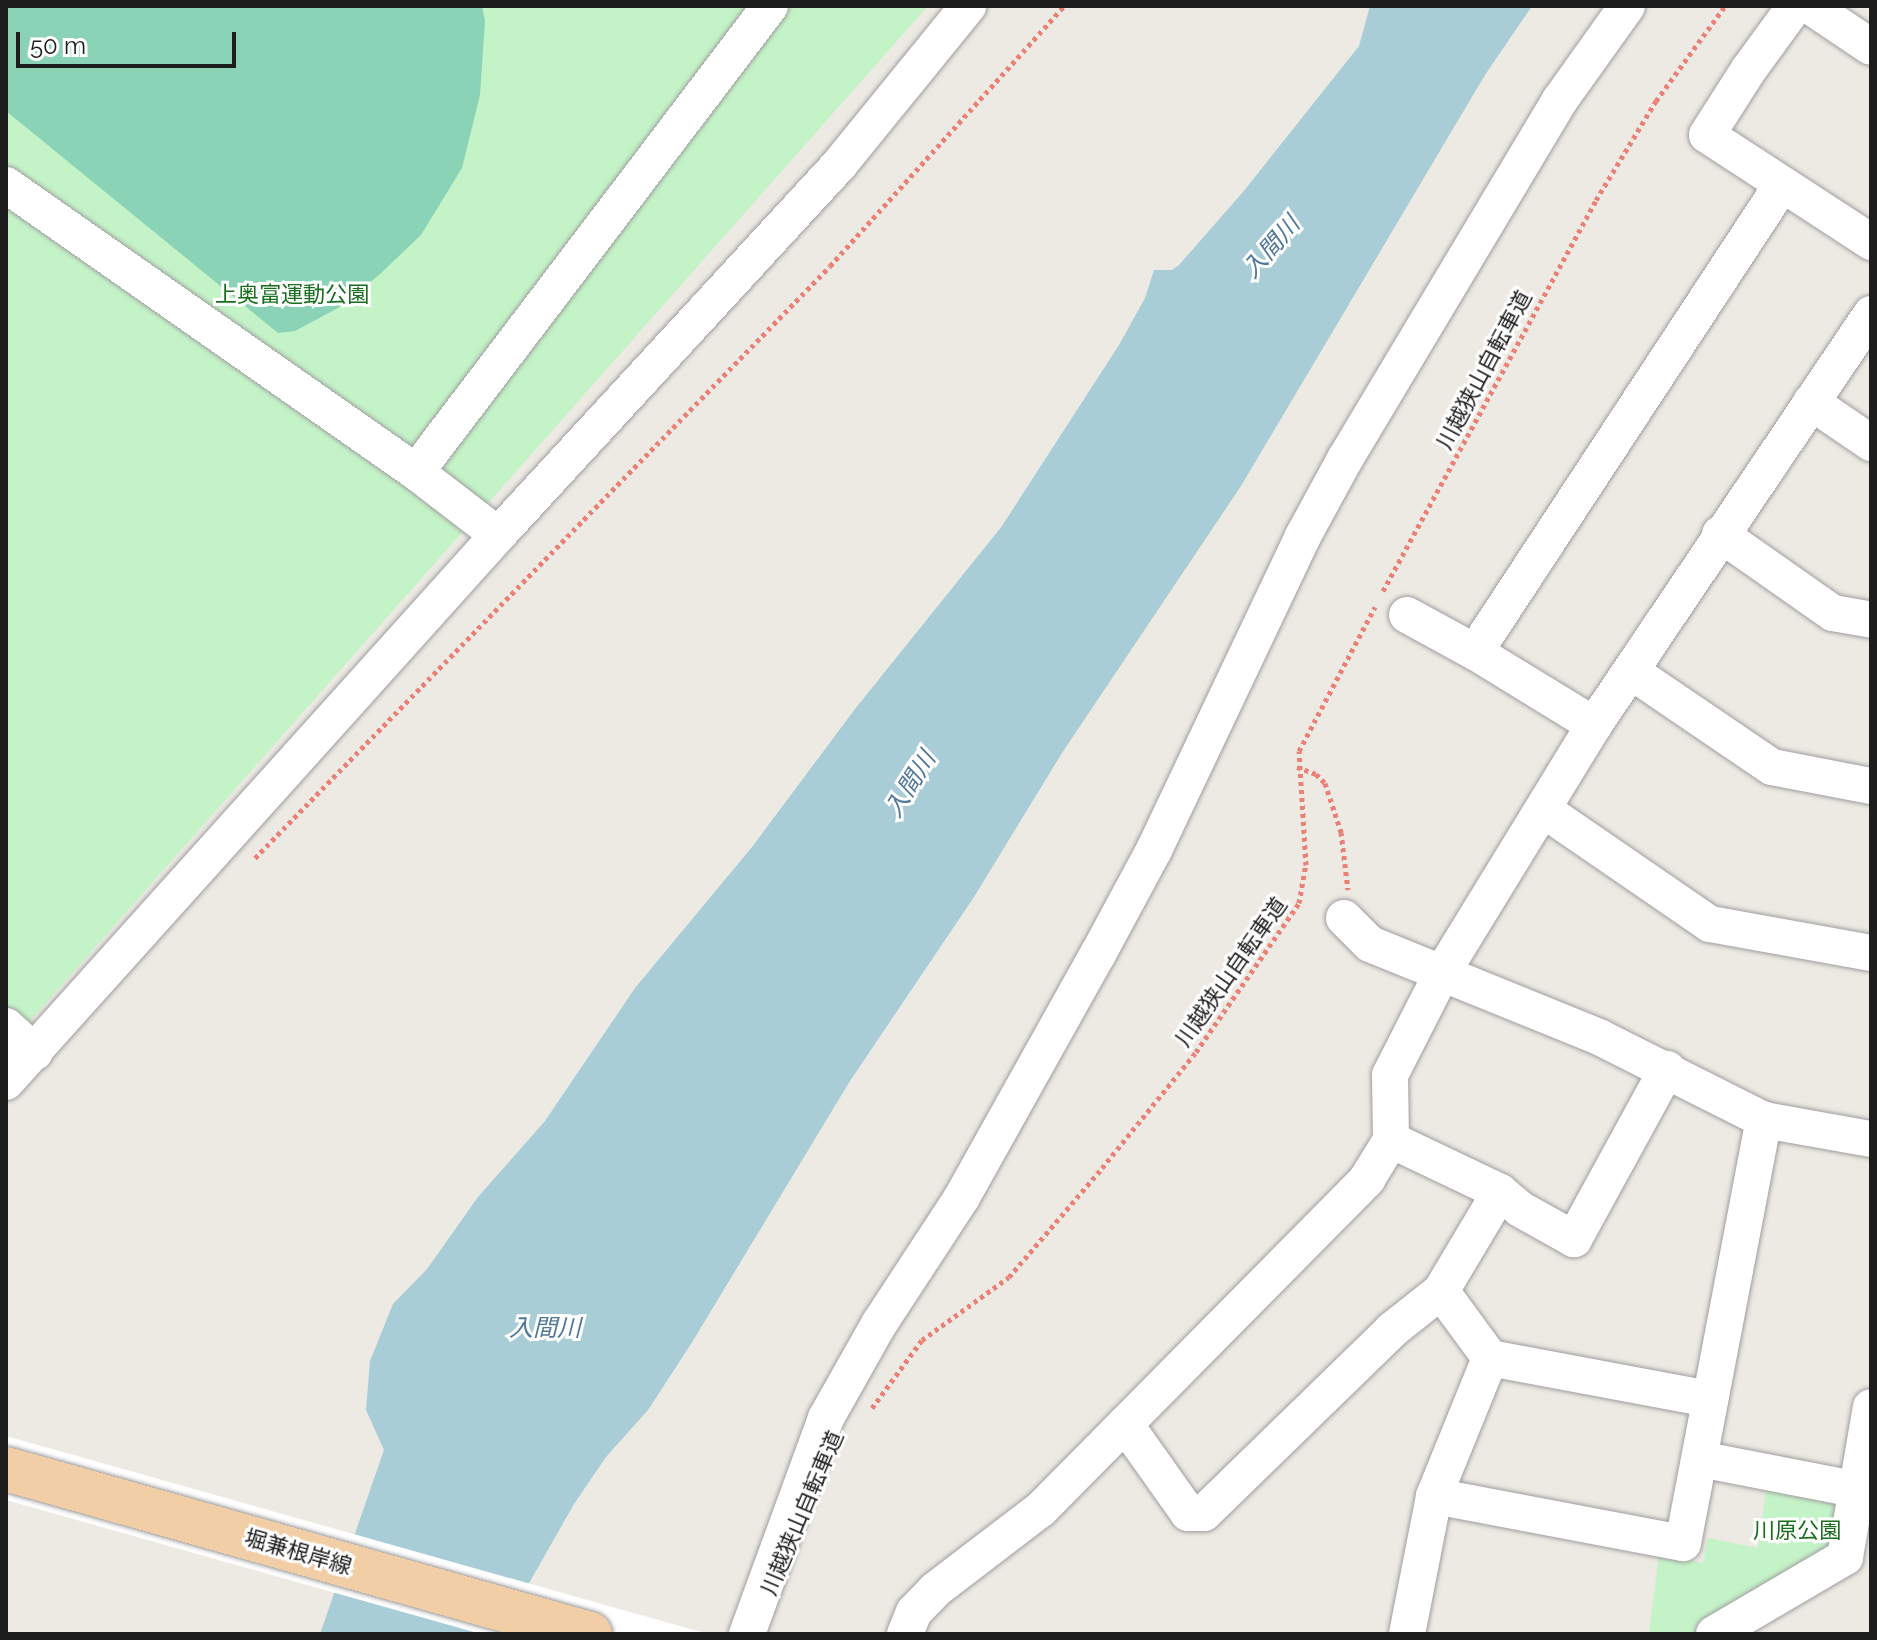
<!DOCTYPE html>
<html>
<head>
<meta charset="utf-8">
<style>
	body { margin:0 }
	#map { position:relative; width:1877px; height:1640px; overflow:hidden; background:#edeae4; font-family:Raleway,"Noto Sans JP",sans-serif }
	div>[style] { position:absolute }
	.park>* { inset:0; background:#c5f3c8 }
	.pitch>* { inset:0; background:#8ad3b6 }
	.water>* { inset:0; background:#a9cdd6 }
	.pier>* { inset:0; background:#fff }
	.path>* { height:5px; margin-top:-2.5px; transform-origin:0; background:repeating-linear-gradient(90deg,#ea8178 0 4px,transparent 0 8px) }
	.roads { filter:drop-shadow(0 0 2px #9e9e9e) drop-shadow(0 0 2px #9e9e9e) }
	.minor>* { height:36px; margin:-18px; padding:0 18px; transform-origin:18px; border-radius:18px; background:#fff }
	.major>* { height:44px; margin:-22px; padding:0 22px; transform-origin:22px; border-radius:22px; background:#f1cea5 }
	span { translate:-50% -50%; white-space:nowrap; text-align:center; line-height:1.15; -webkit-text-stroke:6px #fff; paint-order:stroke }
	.park-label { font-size:22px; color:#186e1d }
	.street-label { font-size:22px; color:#1d1d1d }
	.water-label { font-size:24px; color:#51789a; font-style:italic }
	.frame { position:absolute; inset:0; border:8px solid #1d1d1d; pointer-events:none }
	.scale { position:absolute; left:16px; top:32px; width:220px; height:36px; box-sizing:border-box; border:4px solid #1d1d1d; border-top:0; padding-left:10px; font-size:24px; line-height:28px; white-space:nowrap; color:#1d1d1d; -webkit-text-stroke:6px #fff; paint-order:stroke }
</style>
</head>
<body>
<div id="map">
	<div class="park">
		<i style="clip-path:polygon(6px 6px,928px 6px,6px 1048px)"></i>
		<i style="clip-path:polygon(1766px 1490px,1837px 1504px,1831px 1551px,1692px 1634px,1649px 1634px,1659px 1553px,1703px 1563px,1708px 1538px,1758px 1548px)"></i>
	</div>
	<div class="pitch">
		<i style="clip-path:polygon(6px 6px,482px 6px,485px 21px,480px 95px,462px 168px,421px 235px,379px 275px,338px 308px,295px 331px,278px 333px,6px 111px)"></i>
	</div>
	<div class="water">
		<i style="clip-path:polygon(1370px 6px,1532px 6px,1485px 75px,1241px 486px,1062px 753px,974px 897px,850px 1081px,691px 1344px,648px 1410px,606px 1457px,574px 1504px,528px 1585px,523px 1634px,320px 1634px,384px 1450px,366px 1410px,370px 1361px,393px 1304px,427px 1269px,478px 1197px,545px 1121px,635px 988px,752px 847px,855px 709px,1002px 526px,1119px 345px,1145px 298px,1154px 270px,1172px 270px,1179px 265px,1243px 192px,1359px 46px)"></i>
	</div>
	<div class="pier">
		<i style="clip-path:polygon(6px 1436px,708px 1634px,481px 1634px,6px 1500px)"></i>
	</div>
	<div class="path">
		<i style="left:1383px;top:591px;width:445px;rotate:-61.4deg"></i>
		<i style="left:1596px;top:200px;width:116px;rotate:-58.8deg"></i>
		<i style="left:1656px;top:101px;width:117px;rotate:-54deg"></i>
		<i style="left:1297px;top:767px;width:20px;rotate:20deg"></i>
		<i style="left:1316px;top:774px;width:13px;rotate:45deg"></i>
		<i style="left:1325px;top:783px;width:52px;rotate:71.9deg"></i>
		<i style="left:1341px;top:832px;width:58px;rotate:83.1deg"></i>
		<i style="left:255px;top:858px;width:825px;rotate:-45.83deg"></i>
		<i style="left:830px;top:266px;width:350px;rotate:-48deg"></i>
		<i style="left:872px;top:1408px;width:84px;rotate:-53.7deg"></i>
		<i style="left:922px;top:1340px;width:107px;rotate:-35.9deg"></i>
		<i style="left:1009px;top:1277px;width:143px;rotate:-49.5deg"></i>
		<i style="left:1102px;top:1168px;width:149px;rotate:-51deg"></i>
		<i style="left:1196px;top:1052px;width:181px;rotate:-55.3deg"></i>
		<i style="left:1299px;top:903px;width:39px;rotate:-80deg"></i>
		<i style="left:1306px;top:865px;width:114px;rotate:-93.5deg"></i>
		<i style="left:1299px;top:751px;width:163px;rotate:-62.2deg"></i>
	</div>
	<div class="roads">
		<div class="minor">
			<i style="left:1795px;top:6px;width:78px;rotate:126.1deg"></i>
			<i style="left:1749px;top:69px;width:78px;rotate:122.5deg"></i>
			<i style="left:1707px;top:135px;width:196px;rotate:33.1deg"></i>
			<i style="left:1810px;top:6px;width:73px;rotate:33.9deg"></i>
			<i style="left:6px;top:185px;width:500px;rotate:34.99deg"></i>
			<i style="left:416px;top:472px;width:103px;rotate:37.5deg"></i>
			<i style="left:1811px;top:402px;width:73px;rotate:34.3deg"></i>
			<i style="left:416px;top:472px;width:585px;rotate:-52.78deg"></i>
			<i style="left:1720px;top:534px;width:138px;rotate:35deg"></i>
			<i style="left:1833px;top:613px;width:39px;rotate:10deg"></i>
			<i style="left:1407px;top:615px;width:77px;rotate:28.6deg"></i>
			<i style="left:1475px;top:652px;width:140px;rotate:31.5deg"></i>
			<i style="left:1475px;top:652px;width:557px;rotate:-56.71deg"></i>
			<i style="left:1632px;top:672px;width:169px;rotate:34.2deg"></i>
			<i style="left:1772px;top:767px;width:101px;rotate:10.9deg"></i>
			<i style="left:1544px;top:810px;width:201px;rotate:34.5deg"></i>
			<i style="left:1710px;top:924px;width:164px;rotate:10.2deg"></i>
			<i style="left:1344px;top:918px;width:37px;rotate:45deg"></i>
			<i style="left:1370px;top:944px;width:249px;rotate:22.1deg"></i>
			<i style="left:1601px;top:1038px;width:182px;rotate:26.7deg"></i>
			<i style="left:1764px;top:1120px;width:109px;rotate:10.1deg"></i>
			<i style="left:6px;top:1026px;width:39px;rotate:42deg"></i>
			<i style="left:6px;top:1082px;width:736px;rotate:-48.03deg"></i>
			<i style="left:498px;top:535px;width:503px;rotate:-47.34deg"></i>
			<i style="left:839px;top:165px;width:205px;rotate:-50.9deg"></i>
			<i style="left:1391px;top:1140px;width:121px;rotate:25.5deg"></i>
			<i style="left:1500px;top:1192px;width:115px;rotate:120.8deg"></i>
			<i style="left:1441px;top:1291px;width:83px;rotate:53.8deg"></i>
			<i style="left:1490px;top:1358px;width:224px;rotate:10.6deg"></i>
			<i style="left:1500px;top:1192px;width:26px;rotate:40deg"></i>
			<i style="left:1520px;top:1209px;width:62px;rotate:29.1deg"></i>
			<i style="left:1574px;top:1239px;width:194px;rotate:-61.3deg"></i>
			<i style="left:1125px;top:1424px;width:109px;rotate:54.7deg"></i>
			<i style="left:1188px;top:1513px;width:16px"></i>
			<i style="left:1204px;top:1513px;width:262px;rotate:-44.2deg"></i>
			<i style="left:1392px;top:1330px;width:63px;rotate:-38.5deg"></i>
			<i style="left:1700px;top:1459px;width:158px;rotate:11deg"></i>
			<i style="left:1434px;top:1496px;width:253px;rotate:10.7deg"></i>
			<i style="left:1683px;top:1543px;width:431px;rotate:-79.2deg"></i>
			<i style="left:747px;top:1634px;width:230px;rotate:-69.9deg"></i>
			<i style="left:826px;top:1418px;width:108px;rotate:-60.6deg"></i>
			<i style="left:879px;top:1324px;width:152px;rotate:-56.8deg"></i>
			<i style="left:962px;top:1197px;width:278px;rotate:-60.8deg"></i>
			<i style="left:1098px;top:954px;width:118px;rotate:-61.7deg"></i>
			<i style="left:1154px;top:850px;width:348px;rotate:-64.6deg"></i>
			<i style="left:1303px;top:536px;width:88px;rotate:-61.4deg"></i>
			<i style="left:1345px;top:459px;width:418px;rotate:-59.1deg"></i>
			<i style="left:1560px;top:100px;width:115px;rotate:-54.5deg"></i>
			<i style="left:905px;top:1634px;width:24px;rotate:-68deg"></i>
			<i style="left:914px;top:1612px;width:30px;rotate:-46deg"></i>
			<i style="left:935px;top:1590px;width:133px;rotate:-37.4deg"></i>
			<i style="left:1041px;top:1509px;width:464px;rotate:-45.3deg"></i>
			<i style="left:1367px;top:1179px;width:46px;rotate:-58.4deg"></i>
			<i style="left:1391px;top:1140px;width:65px;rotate:-90.9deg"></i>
			<i style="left:1390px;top:1075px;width:114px;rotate:-63deg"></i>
			<i style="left:1442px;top:973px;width:291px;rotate:-58.5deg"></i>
			<i style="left:1594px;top:725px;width:496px;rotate:-56deg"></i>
			<i style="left:1407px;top:1634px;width:141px;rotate:-78.9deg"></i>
			<i style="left:1434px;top:1496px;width:149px;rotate:-67.9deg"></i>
			<i style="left:1714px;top:1634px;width:152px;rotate:-30.4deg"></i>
			<i style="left:1845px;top:1557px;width:152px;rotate:-80.2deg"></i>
		</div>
		<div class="major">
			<i style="left:6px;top:1469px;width:607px;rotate:15.78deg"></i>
		</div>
	</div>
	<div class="park-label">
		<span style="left:292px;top:295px">上奥富運動公園</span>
		<span style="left:1797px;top:1531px">川原公園</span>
	</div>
	<div class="street-label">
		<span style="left:1484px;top:370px;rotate:-62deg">川越狭山自転車道</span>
		<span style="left:1231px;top:972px;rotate:-55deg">川越狭山自転車道</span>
		<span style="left:802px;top:1513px;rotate:-67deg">川越狭山自転車道</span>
		<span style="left:298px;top:1552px;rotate:16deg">堀兼根岸線</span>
	</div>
	<div class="water-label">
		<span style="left:1271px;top:247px;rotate:-49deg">入間川</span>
		<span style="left:910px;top:784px;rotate:-58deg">入間川</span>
		<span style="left:545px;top:1328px">入間川</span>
	</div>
	<div class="frame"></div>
	<div class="scale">50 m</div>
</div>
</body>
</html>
